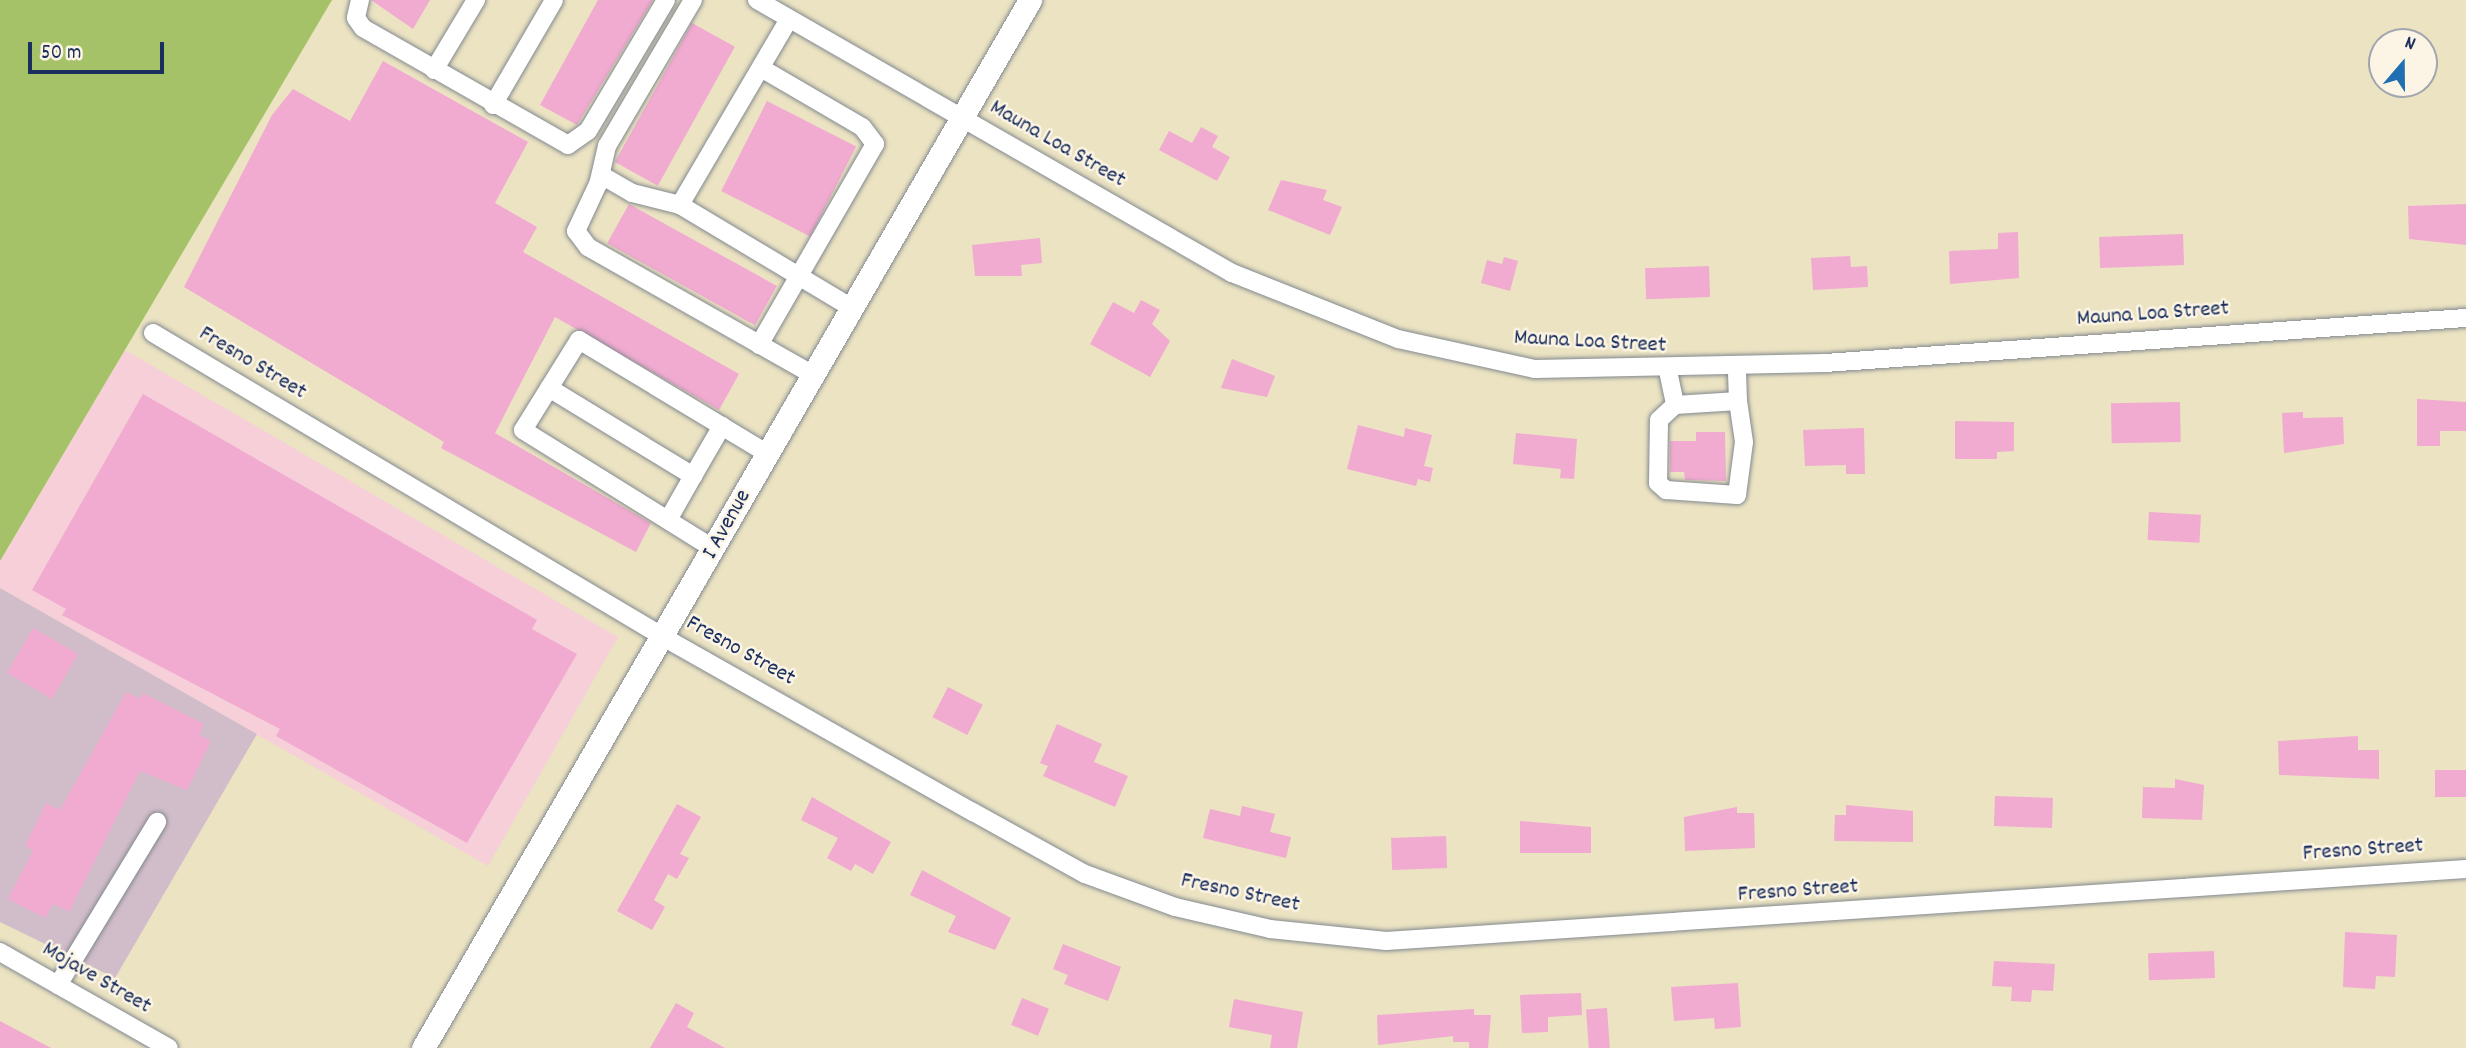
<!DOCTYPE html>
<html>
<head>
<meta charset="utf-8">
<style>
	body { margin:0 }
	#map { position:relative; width:2466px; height:1048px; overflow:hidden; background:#ebe3c2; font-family:Dekko,sans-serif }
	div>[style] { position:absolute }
	.built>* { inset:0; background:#f6cfd8 }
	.industrial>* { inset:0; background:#d1bdca }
	.green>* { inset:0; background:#a5c269 }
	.building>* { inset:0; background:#f1abd0; transform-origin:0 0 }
	.roads { filter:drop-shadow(0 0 2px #838990) drop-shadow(0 0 2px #838990) }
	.minor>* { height:18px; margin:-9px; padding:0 9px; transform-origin:9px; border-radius:9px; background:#fff }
	.major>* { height:23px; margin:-11.5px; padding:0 11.5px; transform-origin:11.5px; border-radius:11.5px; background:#fff }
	span { translate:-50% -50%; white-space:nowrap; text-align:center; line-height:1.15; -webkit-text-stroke:5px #fcf5e5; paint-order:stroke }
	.street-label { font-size:23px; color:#1b2f5e }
	.north { position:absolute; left:2368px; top:28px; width:70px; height:70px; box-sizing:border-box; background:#fcf5e5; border:2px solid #a2a6af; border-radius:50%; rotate:20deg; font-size:19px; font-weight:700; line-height:28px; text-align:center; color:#1b2f5e }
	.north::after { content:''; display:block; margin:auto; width:24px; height:32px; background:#1f6fb2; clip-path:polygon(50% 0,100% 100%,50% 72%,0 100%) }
	.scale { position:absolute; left:28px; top:42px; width:136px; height:32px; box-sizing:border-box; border:4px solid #1b2f5e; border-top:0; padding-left:9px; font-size:21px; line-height:24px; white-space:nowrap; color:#1b2f5e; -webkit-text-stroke:5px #fcf5e5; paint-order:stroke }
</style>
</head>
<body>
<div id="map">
	<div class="built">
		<i style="clip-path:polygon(125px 350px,618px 637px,488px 866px,0 588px,0 561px)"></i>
	</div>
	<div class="industrial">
		<i style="clip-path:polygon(0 588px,257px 734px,115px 978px,0 922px)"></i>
	</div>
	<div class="green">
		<i style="clip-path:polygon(0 0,332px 0,0 561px)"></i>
	</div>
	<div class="building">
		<i style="clip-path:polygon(371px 0,430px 0,413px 29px)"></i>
		<i style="clip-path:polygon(598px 0,653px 0,577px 125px,540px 105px)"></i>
		<i style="left:692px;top:23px;width:49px;height:159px;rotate:29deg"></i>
		<i style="clip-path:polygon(383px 61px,528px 142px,495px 203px,537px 227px,523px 252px,739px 374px,719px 410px,555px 317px,495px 433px,651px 523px,636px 552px,441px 448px,444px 442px,184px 287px,272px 115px,293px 89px,350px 121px)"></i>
		<i style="left:767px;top:101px;width:100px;height:101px;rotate:27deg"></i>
		<i style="clip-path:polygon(1201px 127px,1218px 136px,1212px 147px,1230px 157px,1217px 181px,1159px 150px,1169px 131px,1192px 143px)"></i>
		<i style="clip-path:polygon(1281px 180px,1327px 190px,1323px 200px,1342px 207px,1330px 235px,1268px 210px)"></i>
		<i style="left:629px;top:204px;width:169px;height:45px;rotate:29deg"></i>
		<i style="clip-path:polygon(2466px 204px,2466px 245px,2409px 239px,2408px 206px)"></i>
		<i style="clip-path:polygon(2018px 232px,2019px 278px,1950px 284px,1949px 251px,1998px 249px,1998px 233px)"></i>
		<i style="left:2183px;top:234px;width:31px;height:84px;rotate:88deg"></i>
		<i style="clip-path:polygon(1040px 238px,1042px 263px,1021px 265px,1022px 276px,975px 276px,972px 245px)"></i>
		<i style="clip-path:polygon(1850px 256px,1851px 267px,1867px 266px,1868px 287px,1813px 290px,1811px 258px)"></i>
		<i style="clip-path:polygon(1504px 257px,1518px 261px,1510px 291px,1481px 283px,1487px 260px,1502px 264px)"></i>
		<i style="left:1709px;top:266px;width:31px;height:64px;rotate:88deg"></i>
		<i style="clip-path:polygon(1141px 300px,1160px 310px,1152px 324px,1170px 341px,1150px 377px,1090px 344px,1113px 302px,1134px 313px)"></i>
		<i style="clip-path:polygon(1232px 359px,1275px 376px,1267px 397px,1221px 388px)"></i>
		<i style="clip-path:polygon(143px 394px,537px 620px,532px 629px,577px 654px,467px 843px,276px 736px,280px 729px,62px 615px,66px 609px,32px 590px)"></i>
		<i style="clip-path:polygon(2417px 399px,2466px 402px,2466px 431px,2440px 431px,2440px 446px,2417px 446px)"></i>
		<i style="left:2180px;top:402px;width:40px;height:69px;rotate:89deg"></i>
		<i style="clip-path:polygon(2303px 412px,2303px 418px,2343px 417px,2344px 444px,2284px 453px,2282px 413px)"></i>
		<i style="clip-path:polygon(1955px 421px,2014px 422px,2014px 451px,1997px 452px,1997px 459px,1955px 459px)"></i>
		<i style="clip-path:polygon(1358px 425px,1404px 437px,1405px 428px,1432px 435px,1424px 466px,1433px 468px,1430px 482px,1418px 479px,1416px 486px,1347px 469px)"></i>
		<i style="clip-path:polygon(1864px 428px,1865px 474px,1846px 474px,1846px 465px,1805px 466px,1803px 430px)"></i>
		<i style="clip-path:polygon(1696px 432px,1725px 432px,1726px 481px,1685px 480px,1684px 472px,1670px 472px,1670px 441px,1696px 441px)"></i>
		<i style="clip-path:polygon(1516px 433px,1577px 439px,1574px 479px,1560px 478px,1561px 469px,1513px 464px)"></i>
		<i style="left:2149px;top:512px;width:52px;height:28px;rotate:3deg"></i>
		<i style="left:33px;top:628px;width:52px;height:52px;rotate:30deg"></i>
		<i style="left:948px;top:687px;width:39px;height:34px;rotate:27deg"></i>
		<i style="clip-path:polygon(126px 692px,140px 699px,143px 693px,204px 724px,199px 735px,211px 741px,187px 790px,140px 771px,69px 912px,53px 904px,45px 918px,8px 899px,33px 850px,25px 846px,46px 803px,60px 810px)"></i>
		<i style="clip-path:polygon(1057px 724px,1102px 744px,1094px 762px,1128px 776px,1115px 807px,1043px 776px,1048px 766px,1040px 763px)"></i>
		<i style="clip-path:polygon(2358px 736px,2358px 750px,2379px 750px,2379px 779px,2279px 775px,2278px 741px)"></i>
		<i style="left:2466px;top:770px;width:27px;height:31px;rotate:90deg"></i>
		<i style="clip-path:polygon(2175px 779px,2204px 785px,2202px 820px,2142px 818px,2143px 787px,2175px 788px)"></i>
		<i style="left:1995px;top:796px;width:58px;height:30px;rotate:2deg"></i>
		<i style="clip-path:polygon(812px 797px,891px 842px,873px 874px,855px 864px,851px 871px,827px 858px,838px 838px,801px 820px)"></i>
		<i style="clip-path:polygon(677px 804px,701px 817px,680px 854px,689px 858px,677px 879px,668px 874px,654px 900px,665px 907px,652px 930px,617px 911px)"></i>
		<i style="clip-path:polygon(1846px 805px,1913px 811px,1913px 842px,1834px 841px,1835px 815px,1846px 815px)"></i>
		<i style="clip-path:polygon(1242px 806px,1275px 814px,1270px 832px,1291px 837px,1286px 858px,1203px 838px,1210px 809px,1240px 816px)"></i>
		<i style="clip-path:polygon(1737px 807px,1737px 813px,1754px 813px,1755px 848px,1685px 851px,1684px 817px)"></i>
		<i style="clip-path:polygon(1520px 821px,1591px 827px,1591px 853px,1520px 853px)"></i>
		<i style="left:1446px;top:836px;width:32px;height:55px;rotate:88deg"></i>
		<i style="clip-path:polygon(922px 870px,1011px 918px,995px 950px,948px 932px,956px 916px,910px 895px)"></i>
		<i style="clip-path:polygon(2345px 932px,2397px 935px,2395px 977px,2376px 976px,2375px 989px,2343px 987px)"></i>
		<i style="clip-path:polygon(1063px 944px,1121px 967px,1108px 1001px,1064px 984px,1068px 975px,1053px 969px)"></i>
		<i style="left:2214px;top:951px;width:27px;height:66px;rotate:88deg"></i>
		<i style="clip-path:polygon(1994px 961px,2055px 964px,2053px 991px,2032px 990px,2031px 1002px,2011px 1001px,2012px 987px,1992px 986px)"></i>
		<i style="clip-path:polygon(1738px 983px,1741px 1027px,1715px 1029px,1714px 1018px,1674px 1021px,1671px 987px)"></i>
		<i style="clip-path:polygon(1581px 993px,1582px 1015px,1548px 1017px,1548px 1032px,1522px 1033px,1520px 995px)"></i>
		<i style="left:1022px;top:998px;width:29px;height:29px;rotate:22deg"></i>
		<i style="clip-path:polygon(1234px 999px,1303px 1012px,1297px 1048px,1270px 1048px,1272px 1035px,1229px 1027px)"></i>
		<i style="clip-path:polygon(676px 1003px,694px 1013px,687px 1027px,725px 1048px,650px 1048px)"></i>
		<i style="left:1607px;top:1008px;width:40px;height:21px;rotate:86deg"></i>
		<i style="clip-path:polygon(1474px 1009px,1474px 1015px,1491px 1015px,1488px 1048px,1469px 1048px,1469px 1042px,1453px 1042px,1453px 1036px,1378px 1045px,1377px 1015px)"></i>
		<i style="clip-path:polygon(0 1021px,51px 1048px,0 1048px)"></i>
	</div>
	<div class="roads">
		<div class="minor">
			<i style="left:360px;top:0;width:18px;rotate:103deg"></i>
			<i style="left:356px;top:18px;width:12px;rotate:55deg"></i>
			<i style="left:363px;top:28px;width:236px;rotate:29.7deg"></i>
			<i style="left:568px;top:145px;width:24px;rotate:-35deg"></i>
			<i style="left:588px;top:131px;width:152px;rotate:-59.2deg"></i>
			<i style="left:693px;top:0;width:169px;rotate:120.5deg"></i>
			<i style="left:607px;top:146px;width:39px;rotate:103deg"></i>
			<i style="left:598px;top:184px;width:52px;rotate:115.1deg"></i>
			<i style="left:576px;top:231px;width:20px;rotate:53deg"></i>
			<i style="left:588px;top:247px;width:259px;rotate:29.6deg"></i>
			<i style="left:757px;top:0;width:548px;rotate:29.89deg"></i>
			<i style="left:1232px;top:273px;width:179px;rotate:21.7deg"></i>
			<i style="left:1398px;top:339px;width:140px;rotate:12.4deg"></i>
			<i style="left:1535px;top:369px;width:290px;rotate:-1.2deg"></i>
			<i style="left:1825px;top:363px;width:643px;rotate:-4.02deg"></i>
			<i style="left:789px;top:19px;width:216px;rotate:120.4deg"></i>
			<i style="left:680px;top:205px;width:200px;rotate:30.9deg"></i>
			<i style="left:434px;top:70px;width:82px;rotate:-59deg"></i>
			<i style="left:493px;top:105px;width:121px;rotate:-59.8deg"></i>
			<i style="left:601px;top:175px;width:36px;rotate:30deg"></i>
			<i style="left:632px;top:193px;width:49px;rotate:14deg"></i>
			<i style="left:153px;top:333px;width:596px;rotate:30.78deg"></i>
			<i style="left:665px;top:638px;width:354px;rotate:29.5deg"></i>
			<i style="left:973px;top:812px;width:128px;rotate:29deg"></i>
			<i style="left:1085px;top:874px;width:96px;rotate:20.1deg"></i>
			<i style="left:1175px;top:907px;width:98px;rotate:13deg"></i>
			<i style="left:1270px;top:929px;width:117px;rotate:5.9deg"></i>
			<i style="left:1386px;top:941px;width:1082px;rotate:-3.81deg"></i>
			<i style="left:759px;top:345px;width:232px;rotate:-60deg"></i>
			<i style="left:875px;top:144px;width:21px;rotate:-127deg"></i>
			<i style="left:862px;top:127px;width:117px;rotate:-149.7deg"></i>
			<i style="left:1668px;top:371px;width:35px;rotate:78deg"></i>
			<i style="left:1675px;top:405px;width:63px;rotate:-3.6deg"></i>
			<i style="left:1738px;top:401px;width:33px;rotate:-92deg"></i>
			<i style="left:549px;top:388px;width:169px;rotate:31.4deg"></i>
			<i style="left:693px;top:476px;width:58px;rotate:-59.9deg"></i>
			<i style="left:1675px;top:405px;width:22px;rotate:137deg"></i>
			<i style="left:1659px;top:420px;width:63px;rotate:90.9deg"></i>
			<i style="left:1658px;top:483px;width:11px;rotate:41deg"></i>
			<i style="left:1666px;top:490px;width:71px;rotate:4deg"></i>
			<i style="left:1737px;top:495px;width:53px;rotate:-82.5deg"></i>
			<i style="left:1744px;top:442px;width:41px;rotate:-98.3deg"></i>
			<i style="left:668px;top:520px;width:51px;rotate:-60.4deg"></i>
			<i style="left:714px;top:549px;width:225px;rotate:-148.1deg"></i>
			<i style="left:523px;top:430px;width:106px;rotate:-58.1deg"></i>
			<i style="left:579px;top:340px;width:221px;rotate:31.1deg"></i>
			<i style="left:0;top:952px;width:194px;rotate:29.6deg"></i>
			<i style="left:58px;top:985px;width:191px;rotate:-58.7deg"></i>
		</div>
		<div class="major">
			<i style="left:423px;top:1048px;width:1211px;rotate:-59.92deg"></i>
		</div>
	</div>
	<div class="street-label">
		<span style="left:1057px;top:145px;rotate:30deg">Mauna Loa Street</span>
		<span style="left:2153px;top:315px;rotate:-4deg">Mauna Loa Street</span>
		<span style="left:1590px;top:343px;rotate:3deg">Mauna Loa Street</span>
		<span style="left:252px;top:364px;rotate:31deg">Fresno Street</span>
		<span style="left:728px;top:525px;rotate:-61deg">I Avenue</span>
		<span style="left:740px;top:652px;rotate:29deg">Fresno Street</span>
		<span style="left:2363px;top:851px;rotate:-4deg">Fresno Street</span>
		<span style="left:1798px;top:892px;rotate:-4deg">Fresno Street</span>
		<span style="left:1240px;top:894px;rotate:12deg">Fresno Street</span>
		<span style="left:96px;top:979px;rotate:30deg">Mojave Street</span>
	</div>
	<div class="north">N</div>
	<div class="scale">50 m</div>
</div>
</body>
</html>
